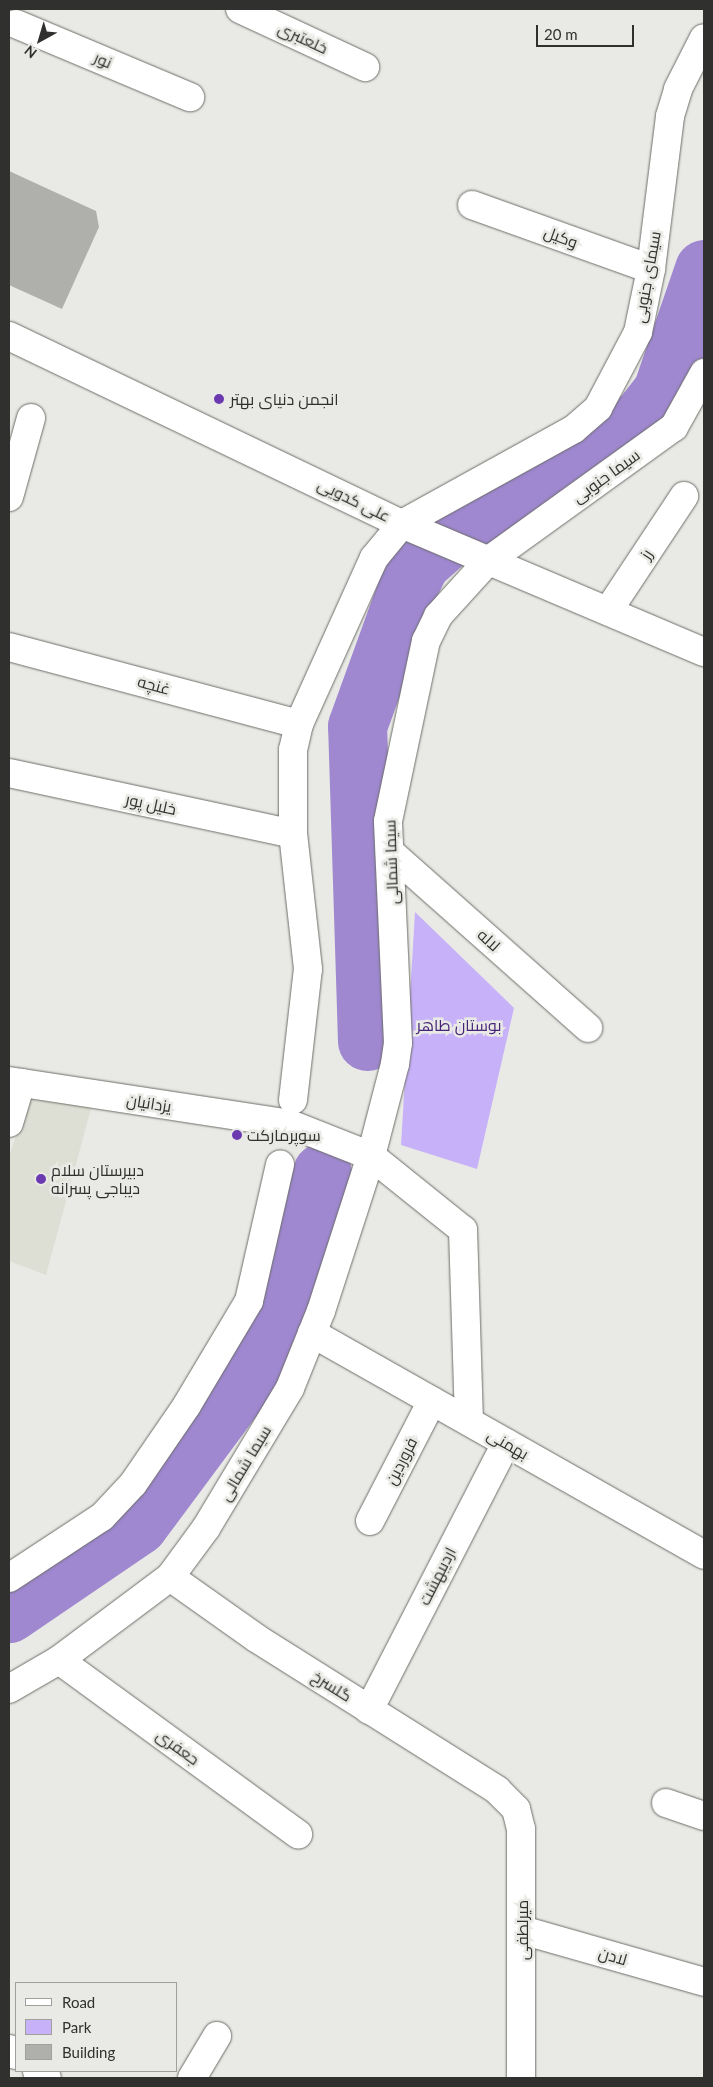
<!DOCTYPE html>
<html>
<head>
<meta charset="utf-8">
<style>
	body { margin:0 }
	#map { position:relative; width:713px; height:2087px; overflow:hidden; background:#e9eae5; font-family:Lato,Cairo,sans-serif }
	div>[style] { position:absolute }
	.built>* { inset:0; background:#dedfd4 }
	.green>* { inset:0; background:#c7b1f9 }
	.river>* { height:59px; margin:-29.5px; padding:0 29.5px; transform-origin:29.5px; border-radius:29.5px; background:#9f88d0 }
	.building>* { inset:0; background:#afb0ab }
	.roads { filter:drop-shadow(0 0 1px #6d6d69) drop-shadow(0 0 1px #6d6d69) }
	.minor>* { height:28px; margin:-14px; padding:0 14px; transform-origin:14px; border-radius:14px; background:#fff }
	.dots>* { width:14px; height:14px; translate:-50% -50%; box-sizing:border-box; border:2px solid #e9eae5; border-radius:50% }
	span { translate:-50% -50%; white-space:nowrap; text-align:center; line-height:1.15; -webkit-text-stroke:5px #e9eae5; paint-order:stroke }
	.street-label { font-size:16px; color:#30302e }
	.poi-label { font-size:16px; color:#30302e }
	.left { translate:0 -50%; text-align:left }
	.park-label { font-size:16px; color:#472479 }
	.frame { position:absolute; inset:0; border:10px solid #30302e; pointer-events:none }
	.legend { position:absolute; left:15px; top:1982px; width:162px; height:90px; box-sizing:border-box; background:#e9eae5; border:1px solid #9fa09c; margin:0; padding:6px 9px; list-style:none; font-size:15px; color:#30302e }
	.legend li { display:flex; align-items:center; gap:10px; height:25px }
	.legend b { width:25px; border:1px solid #9fa09c }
	.north { position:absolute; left:15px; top:15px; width:50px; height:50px; -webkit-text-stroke:4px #e9eae5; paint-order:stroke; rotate:219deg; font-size:14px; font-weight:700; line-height:20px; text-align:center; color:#30302e }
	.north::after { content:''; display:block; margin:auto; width:18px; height:22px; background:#30302e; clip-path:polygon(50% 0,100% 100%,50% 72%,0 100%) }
	.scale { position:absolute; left:536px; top:25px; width:98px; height:22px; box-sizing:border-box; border:2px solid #30302e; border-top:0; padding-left:6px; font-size:15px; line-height:18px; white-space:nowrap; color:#30302e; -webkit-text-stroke:4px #e9eae5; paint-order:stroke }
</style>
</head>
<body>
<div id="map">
	<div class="built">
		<i style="clip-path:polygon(30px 1093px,92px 1105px,46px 1275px,9px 1261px,9px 1157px)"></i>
	</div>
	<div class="green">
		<i style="clip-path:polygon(415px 912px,514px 1008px,477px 1169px,401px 1145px)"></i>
	</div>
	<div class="river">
		<i style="left:367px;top:1041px;width:315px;rotate:-91.8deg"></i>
		<i style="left:357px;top:726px;width:144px;rotate:-70.1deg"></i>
		<i style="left:406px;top:591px;width:31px;rotate:-63deg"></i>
		<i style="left:420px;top:563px;width:55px;rotate:-41.3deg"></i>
		<i style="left:461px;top:527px;width:210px;rotate:-31.2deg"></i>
		<i style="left:641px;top:418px;width:34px;rotate:-52deg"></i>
		<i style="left:662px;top:391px;width:129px;rotate:-71deg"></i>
		<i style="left:9px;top:1613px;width:156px;rotate:-34.3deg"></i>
		<i style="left:138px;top:1525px;width:232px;rotate:-53.4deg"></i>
		<i style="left:276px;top:1339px;width:173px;rotate:-74.6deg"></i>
	</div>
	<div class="building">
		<i style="clip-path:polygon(9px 171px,96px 211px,99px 227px,62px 309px,9px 285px)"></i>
	</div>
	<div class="roads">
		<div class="minor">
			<i style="left:240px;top:9px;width:138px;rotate:24.9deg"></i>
			<i style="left:16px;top:24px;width:189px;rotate:22.8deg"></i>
			<i style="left:472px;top:205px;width:190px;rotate:19.7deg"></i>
			<i style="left:9px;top:336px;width:436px;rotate:25.6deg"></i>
			<i style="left:402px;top:524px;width:328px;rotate:23deg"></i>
			<i style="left:9px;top:497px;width:82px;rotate:-74.4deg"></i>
			<i style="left:608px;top:611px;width:138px;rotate:-56.5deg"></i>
			<i style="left:9px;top:647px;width:300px;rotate:14.9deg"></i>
			<i style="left:9px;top:773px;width:290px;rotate:12.1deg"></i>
			<i style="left:390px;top:852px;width:265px;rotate:41.6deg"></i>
			<i style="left:9px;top:1081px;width:284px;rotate:8.7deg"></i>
			<i style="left:290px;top:1124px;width:87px;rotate:21.6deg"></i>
			<i style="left:371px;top:1156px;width:118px;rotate:38.8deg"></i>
			<i style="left:463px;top:1230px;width:191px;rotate:88.2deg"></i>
			<i style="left:293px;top:1100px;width:132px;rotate:-83.5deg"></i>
			<i style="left:308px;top:969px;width:136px;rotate:-96.3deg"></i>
			<i style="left:293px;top:834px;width:84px;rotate:-90deg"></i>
			<i style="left:293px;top:750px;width:27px;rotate:-77deg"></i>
			<i style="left:299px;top:724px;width:182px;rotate:-65.7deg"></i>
			<i style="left:374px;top:558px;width:44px;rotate:-50.5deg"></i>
			<i style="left:402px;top:524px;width:196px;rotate:-28.9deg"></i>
			<i style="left:574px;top:429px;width:32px;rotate:-41deg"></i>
			<i style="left:598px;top:408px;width:86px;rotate:-62.2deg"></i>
			<i style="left:638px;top:332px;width:64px;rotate:-78.3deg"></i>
			<i style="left:651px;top:269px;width:154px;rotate:-82.9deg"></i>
			<i style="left:670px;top:116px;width:28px;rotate:-73deg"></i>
			<i style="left:678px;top:89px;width:57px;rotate:-63deg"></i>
			<i style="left:9px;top:1123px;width:42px;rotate:-73.3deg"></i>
			<i style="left:312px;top:1333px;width:450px;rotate:29.5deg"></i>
			<i style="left:370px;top:1521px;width:135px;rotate:-62.7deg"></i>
			<i style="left:170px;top:1577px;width:105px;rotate:35.3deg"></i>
			<i style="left:256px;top:1638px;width:285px;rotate:32.2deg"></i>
			<i style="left:497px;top:1790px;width:27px;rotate:45deg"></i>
			<i style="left:516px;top:1809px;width:21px;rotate:76deg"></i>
			<i style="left:521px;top:1829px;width:249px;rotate:90deg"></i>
			<i style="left:9px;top:1578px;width:111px;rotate:-33.3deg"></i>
			<i style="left:102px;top:1517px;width:45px;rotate:-46.8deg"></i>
			<i style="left:133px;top:1484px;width:96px;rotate:-55.6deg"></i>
			<i style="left:187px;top:1405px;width:121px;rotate:-59.2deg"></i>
			<i style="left:249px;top:1301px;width:140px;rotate:-77.2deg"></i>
			<i style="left:59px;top:1660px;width:296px;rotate:36.1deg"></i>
			<i style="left:9px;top:1689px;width:58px;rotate:-30.1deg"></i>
			<i style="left:59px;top:1660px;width:139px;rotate:-36.8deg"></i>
			<i style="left:170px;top:1577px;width:61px;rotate:-53.7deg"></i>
			<i style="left:206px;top:1528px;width:163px;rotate:-59deg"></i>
			<i style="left:290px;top:1388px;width:83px;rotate:-68.1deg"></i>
			<i style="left:321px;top:1311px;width:163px;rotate:-72.1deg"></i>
			<i style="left:371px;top:1156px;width:95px;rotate:-75.4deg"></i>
			<i style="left:395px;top:1064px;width:21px;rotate:-82deg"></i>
			<i style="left:398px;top:1043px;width:222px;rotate:-92.6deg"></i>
			<i style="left:388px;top:821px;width:184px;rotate:-78.1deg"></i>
			<i style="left:426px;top:641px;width:28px;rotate:-64deg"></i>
			<i style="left:438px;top:616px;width:74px;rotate:-47.7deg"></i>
			<i style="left:488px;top:561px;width:229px;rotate:-35.8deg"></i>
			<i style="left:674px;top:427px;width:62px;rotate:-60.9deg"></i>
			<i style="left:369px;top:1710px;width:300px;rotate:-62.8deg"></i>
			<i style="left:666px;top:1803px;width:40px;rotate:18.9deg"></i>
			<i style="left:522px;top:1930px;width:189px;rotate:15.9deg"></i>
			<i style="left:9px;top:2049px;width:9px;rotate:41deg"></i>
			<i style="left:37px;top:2071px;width:12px;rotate:35deg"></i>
			<i style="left:192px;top:2078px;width:49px;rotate:-59.2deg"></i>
		</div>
	</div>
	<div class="dots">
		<i style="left:219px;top:399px;background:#6b3ab1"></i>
		<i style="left:237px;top:1135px;background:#6b3ab1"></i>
		<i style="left:41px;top:1179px;background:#6b3ab1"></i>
	</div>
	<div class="street-label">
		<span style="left:303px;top:38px;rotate:25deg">خلعتبری</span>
		<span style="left:103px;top:60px;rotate:23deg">نور</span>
		<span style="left:561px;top:237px;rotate:20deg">وکیل</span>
		<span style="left:647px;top:277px;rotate:-80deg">سیمای جنوبی</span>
		<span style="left:606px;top:476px;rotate:-36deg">سیما جنوبی</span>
		<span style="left:354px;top:500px;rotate:26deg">علی کدویی</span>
		<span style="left:646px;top:554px;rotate:-56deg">رز</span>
		<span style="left:154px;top:685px;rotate:15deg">غنچه</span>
		<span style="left:151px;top:804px;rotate:12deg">خلیل‌ پور</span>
		<span style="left:391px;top:862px;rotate:-92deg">سیما شمالی</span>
		<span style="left:489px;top:940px;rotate:42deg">لاله</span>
		<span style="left:149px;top:1103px;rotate:9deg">یزدانیان</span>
		<span style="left:508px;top:1444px;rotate:30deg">بهمنی</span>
		<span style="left:401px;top:1461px;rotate:-63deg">فروردین</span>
		<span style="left:245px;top:1463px;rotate:-59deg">سیما شمالی</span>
		<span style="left:437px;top:1576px;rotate:-63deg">اردیبهشت</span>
		<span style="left:332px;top:1686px;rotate:32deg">گلسرخ</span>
		<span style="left:178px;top:1747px;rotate:36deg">جعفری</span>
		<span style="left:522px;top:1930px;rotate:-90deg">میرلطفی</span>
		<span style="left:613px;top:1956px;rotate:16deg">لادن</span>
	</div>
	<div class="poi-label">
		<span class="left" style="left:230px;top:399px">انجمن دنیای بهتر</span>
		<span class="left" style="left:247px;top:1135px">سوپرمارکت</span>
		<span class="left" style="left:51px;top:1179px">دبیرستان سلام<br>دیباجی پسرانه</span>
	</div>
	<div class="park-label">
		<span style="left:459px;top:1025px">بوستان طاهر</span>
	</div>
	<div class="frame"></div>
	<ul class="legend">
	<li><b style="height:6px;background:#fff"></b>Road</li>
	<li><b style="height:14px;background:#c7b1f9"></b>Park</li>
	<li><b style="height:14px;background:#afb0ab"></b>Building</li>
	</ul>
	<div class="north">N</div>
	<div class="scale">20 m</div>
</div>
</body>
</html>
